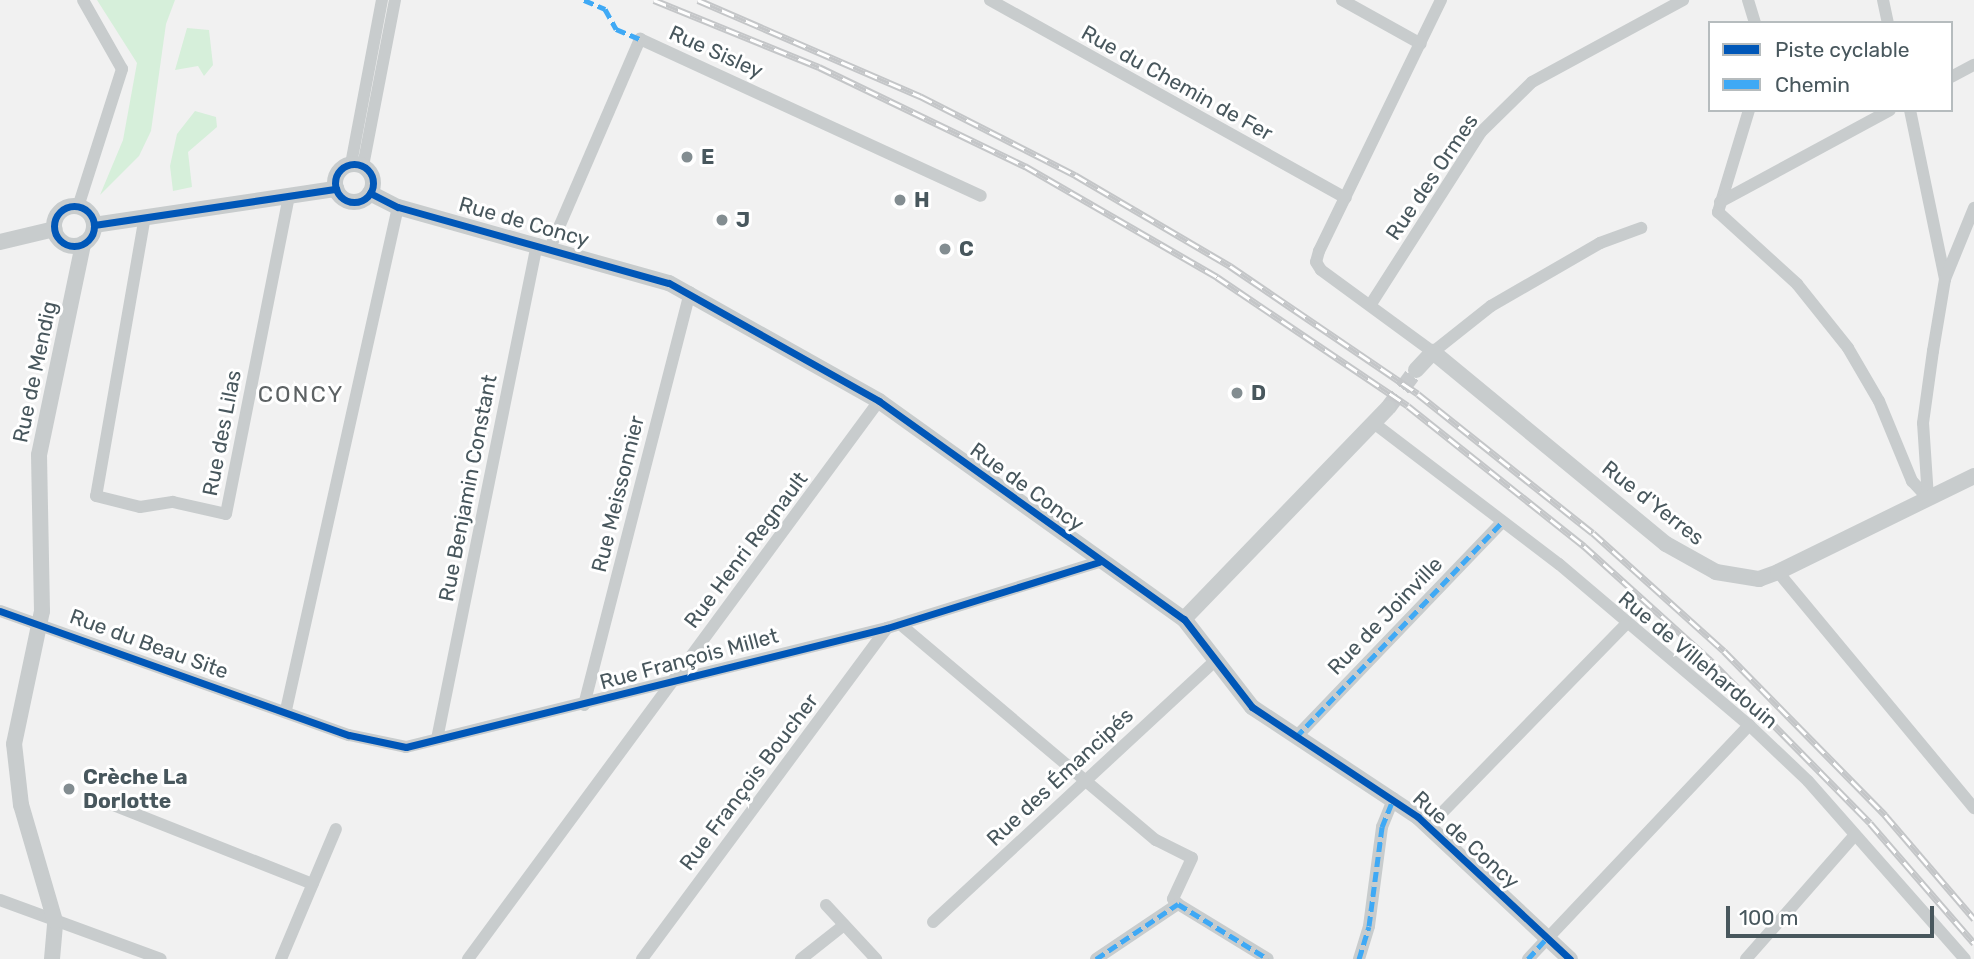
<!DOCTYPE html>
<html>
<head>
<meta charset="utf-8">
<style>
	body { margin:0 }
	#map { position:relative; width:1974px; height:959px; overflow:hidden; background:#f1f1f1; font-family:Rubik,sans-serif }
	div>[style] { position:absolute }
	.green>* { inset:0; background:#d6efda }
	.tertiary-tunnel>* { height:16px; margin-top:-8px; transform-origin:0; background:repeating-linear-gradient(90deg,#c7cacc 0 16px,transparent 0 24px) }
	.minor>* { height:12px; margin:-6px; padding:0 6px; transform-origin:6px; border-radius:6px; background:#c8cccd }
	.tertiary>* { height:16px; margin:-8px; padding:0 8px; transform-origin:8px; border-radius:8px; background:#c8cccd }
	.tertiary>.ring { margin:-8px; padding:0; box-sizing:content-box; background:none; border:16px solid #c8cccd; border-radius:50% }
	.rail>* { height:7px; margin-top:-3.5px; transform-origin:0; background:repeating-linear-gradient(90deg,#fff 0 13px,#c4c6c8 0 26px); box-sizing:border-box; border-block:2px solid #c4c6c8 }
	.quiet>* { height:5px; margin-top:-2.5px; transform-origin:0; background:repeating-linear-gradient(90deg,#3fa9f5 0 10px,transparent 0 15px) }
	.cycleway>* { height:7px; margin:-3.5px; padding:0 3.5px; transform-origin:3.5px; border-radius:3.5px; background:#0057b8 }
	.cycleway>.ring { margin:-3.5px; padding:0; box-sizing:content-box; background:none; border:7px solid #0057b8; border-radius:50% }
	.dots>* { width:19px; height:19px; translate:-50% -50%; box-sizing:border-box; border:4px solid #fff; border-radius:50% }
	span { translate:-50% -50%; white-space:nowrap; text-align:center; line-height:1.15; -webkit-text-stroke:6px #fff; paint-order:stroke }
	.street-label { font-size:21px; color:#48575d }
	.poi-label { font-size:21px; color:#48575d; font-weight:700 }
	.left { translate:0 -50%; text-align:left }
	.neighbourhood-label { font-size:23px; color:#5d6264; letter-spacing:2px }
	.legend { position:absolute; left:1708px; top:21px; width:245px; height:91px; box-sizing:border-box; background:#fff; border:2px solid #b6bcbe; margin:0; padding:9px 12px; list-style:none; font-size:21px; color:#48575d }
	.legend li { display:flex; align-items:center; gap:14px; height:35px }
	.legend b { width:35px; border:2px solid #b6bcbe }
	.scale { position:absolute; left:1726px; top:906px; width:208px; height:32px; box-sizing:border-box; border:4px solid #48575d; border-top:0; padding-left:9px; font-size:21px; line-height:24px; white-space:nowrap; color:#48575d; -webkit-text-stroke:5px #fff; paint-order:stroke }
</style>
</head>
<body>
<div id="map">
	<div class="green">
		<i style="clip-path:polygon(97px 0,175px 0,166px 24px,151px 131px,139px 156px,100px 195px,123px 140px,137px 63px)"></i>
		<i style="clip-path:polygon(187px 28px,209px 30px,213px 65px,204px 76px,198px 66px,175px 70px)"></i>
		<i style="clip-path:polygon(195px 111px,216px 117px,217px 127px,188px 152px,192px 187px,173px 191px,170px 166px,177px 134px)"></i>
	</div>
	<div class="tertiary-tunnel">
		<i style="left:1388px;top:408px;width:47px;rotate:-53.6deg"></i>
	</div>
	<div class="minor">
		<i style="left:990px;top:0;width:407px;rotate:29.1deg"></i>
		<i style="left:1342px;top:0;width:90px;rotate:29.1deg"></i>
		<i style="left:1441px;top:0;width:279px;rotate:115.9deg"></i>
		<i style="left:1319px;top:251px;width:11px;rotate:105deg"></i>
		<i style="left:1316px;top:262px;width:9px;rotate:58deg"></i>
		<i style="left:1321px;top:270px;width:139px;rotate:36.2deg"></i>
		<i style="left:1433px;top:352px;width:74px;rotate:-38.4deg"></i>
		<i style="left:1491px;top:306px;width:126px;rotate:-30deg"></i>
		<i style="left:1600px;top:243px;width:44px;rotate:-20.1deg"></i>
		<i style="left:1748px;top:0;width:24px;rotate:73deg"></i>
		<i style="left:1883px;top:0;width:24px;rotate:78deg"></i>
		<i style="left:1951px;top:77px;width:26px;rotate:-28deg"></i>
		<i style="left:1749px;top:110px;width:107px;rotate:106.9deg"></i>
		<i style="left:1718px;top:212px;width:107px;rotate:42.3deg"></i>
		<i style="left:1797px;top:284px;width:82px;rotate:51.4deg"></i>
		<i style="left:1848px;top:348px;width:61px;rotate:59.7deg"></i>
		<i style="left:1879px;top:401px;width:87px;rotate:67.6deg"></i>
		<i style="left:1912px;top:481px;width:23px;rotate:47deg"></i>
		<i style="left:1910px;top:110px;width:173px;rotate:78.3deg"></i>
		<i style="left:351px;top:164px;width:167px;rotate:-79.3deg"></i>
		<i style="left:363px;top:166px;width:169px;rotate:-79.1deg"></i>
		<i style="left:1720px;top:202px;width:193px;rotate:-28.4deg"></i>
		<i style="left:78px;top:207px;width:145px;rotate:-72.3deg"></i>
		<i style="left:122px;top:69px;width:79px;rotate:-119.5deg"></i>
		<i style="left:145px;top:216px;width:284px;rotate:99.9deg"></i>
		<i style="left:96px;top:496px;width:45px;rotate:14deg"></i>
		<i style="left:140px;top:507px;width:33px;rotate:-9deg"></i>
		<i style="left:173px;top:502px;width:54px;rotate:12.8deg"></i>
		<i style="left:226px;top:514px;width:323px;rotate:-78.8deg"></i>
		<i style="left:550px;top:248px;width:228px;rotate:-66.7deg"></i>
		<i style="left:640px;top:39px;width:375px;rotate:24.7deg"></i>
		<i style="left:1371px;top:304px;width:204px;rotate:-57.4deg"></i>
		<i style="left:1481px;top:132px;width:71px;rotate:-44.4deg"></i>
		<i style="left:1532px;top:82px;width:172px;rotate:-28.5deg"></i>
		<i style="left:1375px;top:424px;width:231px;rotate:37.3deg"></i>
		<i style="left:1559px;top:564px;width:249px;rotate:40.3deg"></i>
		<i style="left:1749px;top:725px;width:81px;rotate:43.5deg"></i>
		<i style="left:1808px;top:781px;width:237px;rotate:48.6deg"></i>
		<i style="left:1928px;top:498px;width:75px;rotate:-93.8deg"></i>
		<i style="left:1923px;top:423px;width:73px;rotate:-82.1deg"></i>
		<i style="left:1933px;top:351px;width:73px;rotate:-80.5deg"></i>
		<i style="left:1945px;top:279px;width:77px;rotate:-67.8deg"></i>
		<i style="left:1778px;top:572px;width:307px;rotate:50.3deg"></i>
		<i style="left:0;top:611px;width:370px;rotate:19.6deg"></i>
		<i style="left:349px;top:735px;width:58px;rotate:11.9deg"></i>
		<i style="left:406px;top:747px;width:496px;rotate:-13.9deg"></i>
		<i style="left:887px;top:628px;width:222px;rotate:-17.3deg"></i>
		<i style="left:900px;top:624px;width:335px;rotate:40.2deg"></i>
		<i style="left:1156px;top:840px;width:40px;rotate:26.6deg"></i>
		<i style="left:1192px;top:858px;width:45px;rotate:114.9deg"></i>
		<i style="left:1173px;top:899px;width:7px;rotate:45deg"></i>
		<i style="left:584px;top:705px;width:426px;rotate:-75.6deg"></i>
		<i style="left:286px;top:710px;width:515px;rotate:-77.45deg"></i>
		<i style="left:1296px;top:737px;width:298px;rotate:-46.2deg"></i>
		<i style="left:437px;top:739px;width:505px;rotate:-78.58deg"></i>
		<i style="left:108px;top:803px;width:220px;rotate:21.6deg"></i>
		<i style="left:1429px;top:826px;width:281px;rotate:-45.7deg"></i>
		<i style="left:0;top:900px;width:171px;rotate:20.1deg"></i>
		<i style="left:826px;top:905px;width:74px;rotate:47.2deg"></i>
		<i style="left:933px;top:922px;width:384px;rotate:-42.8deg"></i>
		<i style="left:281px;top:959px;width:141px;rotate:-67.1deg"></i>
		<i style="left:468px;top:959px;width:693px;rotate:-53.63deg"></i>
		<i style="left:642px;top:959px;width:412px;rotate:-53.5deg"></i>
		<i style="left:801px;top:959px;width:55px;rotate:-38.3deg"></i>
		<i style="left:1096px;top:959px;width:99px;rotate:-33.9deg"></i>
		<i style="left:1178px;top:904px;width:105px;rotate:31.4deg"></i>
		<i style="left:1359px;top:959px;width:34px;rotate:-73deg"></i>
		<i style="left:1369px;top:926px;width:100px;rotate:-82.5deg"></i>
		<i style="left:1382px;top:827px;width:31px;rotate:-68deg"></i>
		<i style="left:1528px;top:959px;width:322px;rotate:-46.6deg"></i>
		<i style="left:1746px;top:959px;width:165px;rotate:-48.7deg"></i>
	</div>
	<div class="tertiary">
		<i class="ring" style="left:335px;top:164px;width:22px;height:22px"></i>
		<i style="left:370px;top:193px;width:31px;rotate:27deg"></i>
		<i style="left:398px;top:207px;width:281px;rotate:15.7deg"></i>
		<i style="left:669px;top:283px;width:241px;rotate:29.3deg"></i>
		<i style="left:879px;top:401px;width:375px;rotate:35.6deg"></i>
		<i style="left:1184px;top:619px;width:111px;rotate:52.3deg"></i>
		<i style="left:1252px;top:707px;width:199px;rotate:33.5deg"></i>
		<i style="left:1418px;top:817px;width:208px;rotate:43.1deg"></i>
		<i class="ring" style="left:54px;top:206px;width:24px;height:24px"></i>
		<i style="left:94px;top:225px;width:245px;rotate:-8.5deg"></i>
		<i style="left:0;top:242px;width:56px;rotate:-13.5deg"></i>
		<i style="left:1416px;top:370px;width:25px;rotate:-47deg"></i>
		<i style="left:1433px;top:352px;width:302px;rotate:39.5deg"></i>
		<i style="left:1666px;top:544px;width:57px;rotate:29.2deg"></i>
		<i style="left:1716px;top:572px;width:44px;rotate:9.2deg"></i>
		<i style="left:1759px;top:579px;width:20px;rotate:-20deg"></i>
		<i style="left:1778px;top:572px;width:218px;rotate:-26.1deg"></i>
		<i style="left:1184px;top:619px;width:293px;rotate:-46deg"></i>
		<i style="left:52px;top:959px;width:38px;rotate:-85deg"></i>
		<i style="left:55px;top:921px;width:121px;rotate:-106.3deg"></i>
		<i style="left:21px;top:805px;width:61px;rotate:-96.5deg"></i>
		<i style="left:14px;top:744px;width:136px;rotate:-78.1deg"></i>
		<i style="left:42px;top:611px;width:156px;rotate:-91.1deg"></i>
		<i style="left:39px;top:455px;width:216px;rotate:-78.2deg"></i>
	</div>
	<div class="rail">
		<i style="left:654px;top:0;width:178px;rotate:22.1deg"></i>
		<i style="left:819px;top:67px;width:229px;rotate:25.7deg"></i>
		<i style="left:1025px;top:166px;width:222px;rotate:30deg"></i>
		<i style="left:1217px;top:277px;width:230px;rotate:34deg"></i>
		<i style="left:1408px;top:406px;width:225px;rotate:38.5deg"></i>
		<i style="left:1584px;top:546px;width:170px;rotate:42.1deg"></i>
		<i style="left:1710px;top:660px;width:228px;rotate:45.5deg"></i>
		<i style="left:1870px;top:823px;width:159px;rotate:49.1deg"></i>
		<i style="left:698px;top:0;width:242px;rotate:23.4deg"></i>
		<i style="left:920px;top:96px;width:174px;rotate:27deg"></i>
		<i style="left:1075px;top:175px;width:180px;rotate:30.4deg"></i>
		<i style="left:1230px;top:266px;width:227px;rotate:34.2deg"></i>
		<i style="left:1418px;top:394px;width:223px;rotate:38.5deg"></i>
		<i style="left:1593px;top:533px;width:176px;rotate:42deg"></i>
		<i style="left:1724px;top:651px;width:230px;rotate:45.5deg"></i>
		<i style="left:1885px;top:815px;width:137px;rotate:49.4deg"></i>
	</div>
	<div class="quiet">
		<i style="left:584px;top:0;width:23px;rotate:23deg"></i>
		<i style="left:605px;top:9px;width:23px;rotate:61deg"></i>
		<i style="left:616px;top:29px;width:26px;rotate:23deg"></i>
		<i style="left:1296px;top:737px;width:298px;rotate:-46.2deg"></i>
		<i style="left:1096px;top:959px;width:99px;rotate:-33.9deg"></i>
		<i style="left:1178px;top:904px;width:105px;rotate:31.4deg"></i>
		<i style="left:1359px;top:959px;width:34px;rotate:-73deg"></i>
		<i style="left:1369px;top:926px;width:100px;rotate:-82.5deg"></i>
		<i style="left:1382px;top:827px;width:31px;rotate:-68deg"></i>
		<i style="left:1528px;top:959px;width:28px;rotate:-48deg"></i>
	</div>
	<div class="cycleway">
		<i class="ring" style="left:335px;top:164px;width:31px;height:31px"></i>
		<i style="left:370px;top:193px;width:31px;rotate:27deg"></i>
		<i style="left:398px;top:207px;width:281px;rotate:15.7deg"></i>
		<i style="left:669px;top:283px;width:241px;rotate:29.3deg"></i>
		<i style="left:879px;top:401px;width:375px;rotate:35.6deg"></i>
		<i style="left:1184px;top:619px;width:111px;rotate:52.3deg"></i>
		<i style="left:1252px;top:707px;width:199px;rotate:33.5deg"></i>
		<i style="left:1418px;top:817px;width:208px;rotate:43.1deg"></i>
		<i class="ring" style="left:54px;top:206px;width:33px;height:33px"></i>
		<i style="left:94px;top:225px;width:245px;rotate:-8.5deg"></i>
		<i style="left:0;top:611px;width:370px;rotate:19.6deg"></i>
		<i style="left:349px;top:735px;width:58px;rotate:11.9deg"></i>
		<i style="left:406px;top:747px;width:496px;rotate:-13.9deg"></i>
		<i style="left:887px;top:628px;width:222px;rotate:-17.3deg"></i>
	</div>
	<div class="dots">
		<i style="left:687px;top:157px;background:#838d91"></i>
		<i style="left:900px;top:200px;background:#838d91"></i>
		<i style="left:722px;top:220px;background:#838d91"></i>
		<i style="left:945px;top:249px;background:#838d91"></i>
		<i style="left:1237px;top:393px;background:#838d91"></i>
		<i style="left:69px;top:789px;background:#838d91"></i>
	</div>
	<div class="street-label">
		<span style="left:716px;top:52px;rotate:24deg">Rue Sisley</span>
		<span style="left:1177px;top:83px;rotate:29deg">Rue du Chemin de Fer</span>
		<span style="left:1432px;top:177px;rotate:-56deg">Rue des Ormes</span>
		<span style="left:524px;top:222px;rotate:16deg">Rue de Concy</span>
		<span style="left:35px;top:372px;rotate:-78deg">Rue de Mendig</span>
		<span style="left:222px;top:433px;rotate:-79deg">Rue des Lilas</span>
		<span style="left:1027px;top:487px;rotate:36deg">Rue de Concy</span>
		<span style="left:468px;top:488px;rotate:-79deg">Rue Benjamin Constant</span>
		<span style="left:618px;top:494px;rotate:-76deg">Rue Meissonnier</span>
		<span style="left:1653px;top:503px;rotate:38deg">Rue d'Yerres</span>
		<span style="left:746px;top:550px;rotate:-53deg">Rue Henri Regnault</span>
		<span style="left:1385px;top:616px;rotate:-46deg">Rue de Joinville</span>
		<span style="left:149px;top:644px;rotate:20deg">Rue du Beau Site</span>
		<span style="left:689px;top:659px;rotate:-15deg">Rue François Millet</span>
		<span style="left:1698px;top:660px;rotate:40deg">Rue de Villehardouin</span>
		<span style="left:1060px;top:777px;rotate:-43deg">Rue des Émancipés</span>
		<span style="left:749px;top:782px;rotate:-53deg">Rue François Boucher</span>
		<span style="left:1466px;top:840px;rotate:42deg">Rue de Concy</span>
	</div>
	<div class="poi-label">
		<span class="left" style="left:701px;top:157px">E</span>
		<span class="left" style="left:914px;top:200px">H</span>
		<span class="left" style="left:736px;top:220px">J</span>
		<span class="left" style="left:959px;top:249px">C</span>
		<span class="left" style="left:1251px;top:393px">D</span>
		<span class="left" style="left:83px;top:789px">Crèche La<br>Dorlotte</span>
	</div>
	<div class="neighbourhood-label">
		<span style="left:301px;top:394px">CONCY</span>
	</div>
	<ul class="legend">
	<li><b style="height:9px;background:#0057b8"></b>Piste cyclable</li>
	<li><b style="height:9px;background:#3fa9f5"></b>Chemin</li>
	</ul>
	<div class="scale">100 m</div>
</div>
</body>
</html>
